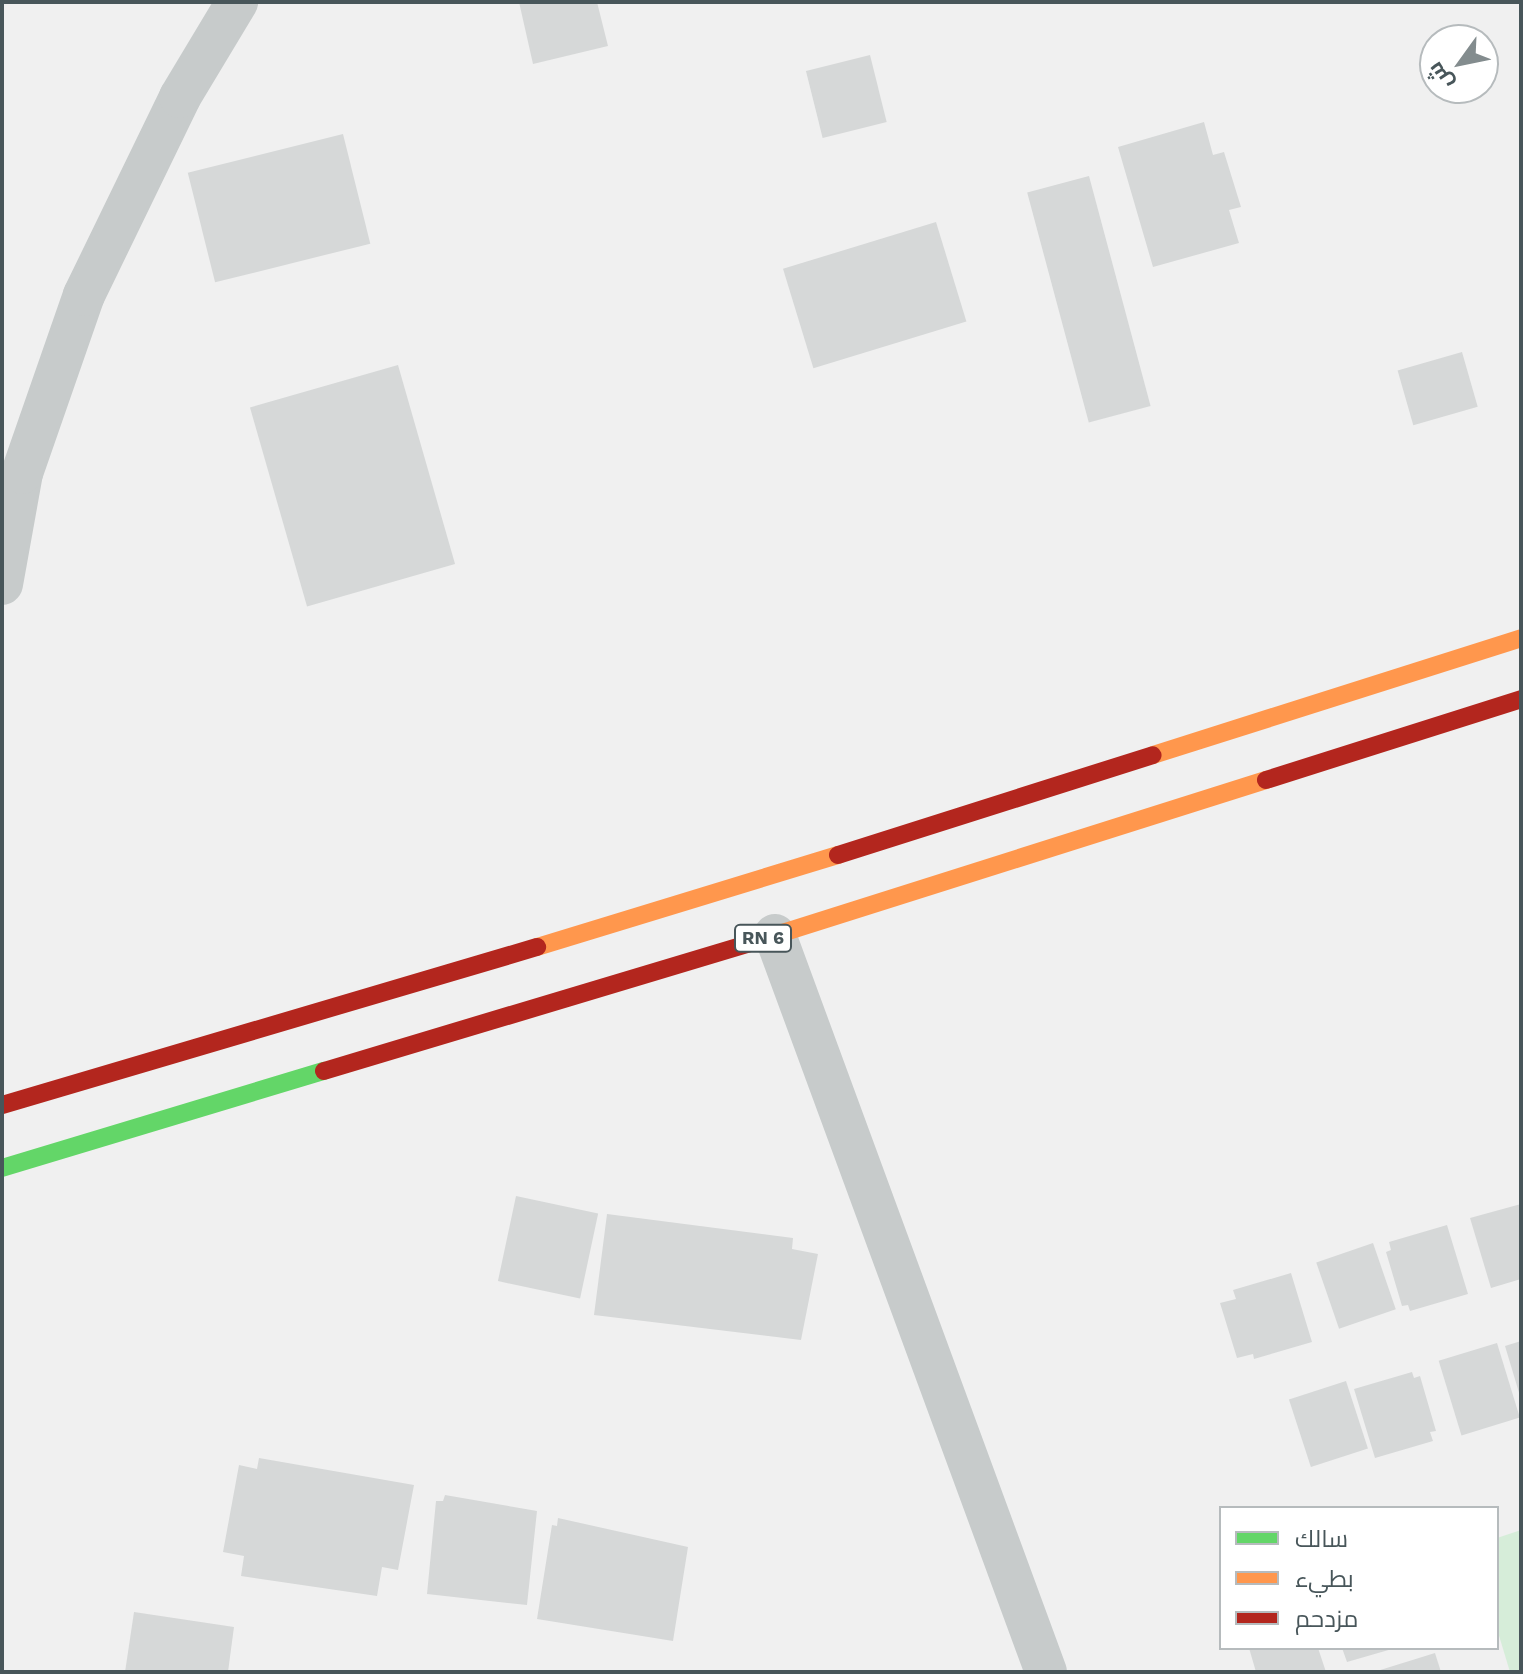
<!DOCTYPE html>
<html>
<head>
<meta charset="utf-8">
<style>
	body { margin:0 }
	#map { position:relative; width:1523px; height:1674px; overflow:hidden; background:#f0f0f0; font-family:"Work Sans",Cairo,sans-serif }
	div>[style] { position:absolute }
	.green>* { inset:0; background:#d6edd9 }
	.building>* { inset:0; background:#d6d8d8; transform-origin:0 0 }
	.street>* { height:42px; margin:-21px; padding:0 21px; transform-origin:21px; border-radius:21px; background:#c7cbcb }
	.fast>* { height:18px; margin:-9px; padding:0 9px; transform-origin:9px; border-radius:9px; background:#63d668 }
	.slow>* { height:18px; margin:-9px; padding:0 9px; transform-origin:9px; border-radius:9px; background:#ff974d }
	.jam>* { height:18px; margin:-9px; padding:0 9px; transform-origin:9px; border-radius:9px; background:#b3261e }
	span { translate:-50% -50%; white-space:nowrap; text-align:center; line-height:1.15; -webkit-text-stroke:6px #fff; paint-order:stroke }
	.shield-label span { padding:2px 6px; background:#fff; border:2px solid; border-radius:6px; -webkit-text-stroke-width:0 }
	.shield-label { font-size:18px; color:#48565a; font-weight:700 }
	.frame { position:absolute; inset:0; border:4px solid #48565a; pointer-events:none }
	.legend { position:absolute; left:1219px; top:1506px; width:280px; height:144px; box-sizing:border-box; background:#fff; border:2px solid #b6bbbd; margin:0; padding:10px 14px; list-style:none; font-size:24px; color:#48565a }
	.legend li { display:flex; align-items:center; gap:16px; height:40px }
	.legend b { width:40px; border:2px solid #b6bbbd }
	.north { position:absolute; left:1419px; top:24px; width:80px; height:80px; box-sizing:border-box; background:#fff; border:2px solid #b6bbbd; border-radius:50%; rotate:237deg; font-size:22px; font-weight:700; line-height:32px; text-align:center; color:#48565a }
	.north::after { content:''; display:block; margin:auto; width:28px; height:36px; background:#838c8e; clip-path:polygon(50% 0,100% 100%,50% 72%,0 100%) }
</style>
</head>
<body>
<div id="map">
	<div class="green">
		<i style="clip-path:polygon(1521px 1530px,1521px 1672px,1510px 1672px,1497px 1629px,1497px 1538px)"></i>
	</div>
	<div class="building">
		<i style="clip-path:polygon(519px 2px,597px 2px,608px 46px,533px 64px)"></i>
		<i style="left:870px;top:55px;width:69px;height:66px;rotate:76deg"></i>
		<i style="clip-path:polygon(1204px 122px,1213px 155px,1224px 152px,1241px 207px,1229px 210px,1239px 243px,1153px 267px,1118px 147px)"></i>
		<i style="left:343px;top:134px;width:113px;height:160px;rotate:76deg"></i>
		<i style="left:1089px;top:176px;width:238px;height:64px;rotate:75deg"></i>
		<i style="left:936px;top:222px;width:104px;height:160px;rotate:73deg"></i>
		<i style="left:1462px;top:352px;width:57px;height:67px;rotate:74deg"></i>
		<i style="left:398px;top:365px;width:207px;height:154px;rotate:74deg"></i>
		<i style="left:516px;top:1196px;width:84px;height:87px;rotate:12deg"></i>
		<i style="clip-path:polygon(1521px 1204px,1521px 1279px,1491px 1288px,1470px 1218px)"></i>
		<i style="clip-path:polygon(607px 1214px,793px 1238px,792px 1249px,818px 1254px,801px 1340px,594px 1315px)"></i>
		<i style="clip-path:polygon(1447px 1225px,1468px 1294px,1410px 1311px,1408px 1305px,1402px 1306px,1386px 1252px,1391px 1250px,1389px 1242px)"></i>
		<i style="left:1373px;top:1243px;width:70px;height:60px;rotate:71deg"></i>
		<i style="clip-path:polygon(1291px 1273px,1312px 1342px,1254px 1359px,1253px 1354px,1237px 1358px,1220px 1303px,1236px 1299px,1233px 1290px)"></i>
		<i style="clip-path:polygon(1521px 1341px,1521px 1396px,1520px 1396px,1505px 1346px)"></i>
		<i style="left:1497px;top:1343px;width:78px;height:61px;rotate:73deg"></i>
		<i style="clip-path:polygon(1412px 1372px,1414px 1378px,1420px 1376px,1436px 1431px,1430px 1432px,1433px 1441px,1375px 1458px,1354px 1389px)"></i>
		<i style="left:1346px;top:1381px;width:71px;height:60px;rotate:72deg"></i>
		<i style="clip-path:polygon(259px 1458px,414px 1485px,398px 1570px,382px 1567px,377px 1596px,241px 1576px,244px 1556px,223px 1552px,239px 1465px,257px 1469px)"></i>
		<i style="clip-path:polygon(445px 1495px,537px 1511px,527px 1605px,427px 1594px,436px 1501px,443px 1501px)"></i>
		<i style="clip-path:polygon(558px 1518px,688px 1547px,673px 1641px,537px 1619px,552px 1525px,557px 1526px)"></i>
		<i style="clip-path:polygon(134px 1612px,234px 1627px,228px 1672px,125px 1672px)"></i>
		<i style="clip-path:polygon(1249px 1648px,1318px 1648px,1326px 1672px,1256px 1672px)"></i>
		<i style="clip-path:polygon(1342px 1648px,1392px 1648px,1392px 1649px,1347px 1662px)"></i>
		<i style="clip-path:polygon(1435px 1653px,1441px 1672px,1377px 1672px,1377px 1671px)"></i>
	</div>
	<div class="street">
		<i style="left:2px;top:584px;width:113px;rotate:-79.8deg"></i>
		<i style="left:22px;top:473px;width:188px;rotate:-70.8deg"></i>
		<i style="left:84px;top:295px;width:220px;rotate:-64.1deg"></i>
		<i style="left:180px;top:97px;width:111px;rotate:-59deg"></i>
		<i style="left:775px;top:935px;width:785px;rotate:69.81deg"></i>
	</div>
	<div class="fast">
		<i style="left:2px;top:1168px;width:336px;rotate:-16.8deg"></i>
	</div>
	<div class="slow">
		<i style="left:1153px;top:755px;width:386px;rotate:-17.6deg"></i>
		<i style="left:760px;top:940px;width:531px;rotate:-17.55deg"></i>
		<i style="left:537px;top:947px;width:315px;rotate:-17deg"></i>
	</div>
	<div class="jam">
		<i style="left:1266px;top:780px;width:268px;rotate:-17.6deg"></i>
		<i style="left:838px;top:855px;width:330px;rotate:-17.6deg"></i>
		<i style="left:324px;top:1071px;width:455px;rotate:-16.7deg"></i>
		<i style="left:2px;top:1105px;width:558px;rotate:-16.45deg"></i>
	</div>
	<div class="shield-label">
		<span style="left:763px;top:938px">RN 6</span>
	</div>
	<div class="frame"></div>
	<ul class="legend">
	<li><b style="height:10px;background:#63d668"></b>سالك</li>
	<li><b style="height:10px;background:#ff974d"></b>بطيء</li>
	<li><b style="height:10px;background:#b3261e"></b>مزدحم</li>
	</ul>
	<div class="north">ش</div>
</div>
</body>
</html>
